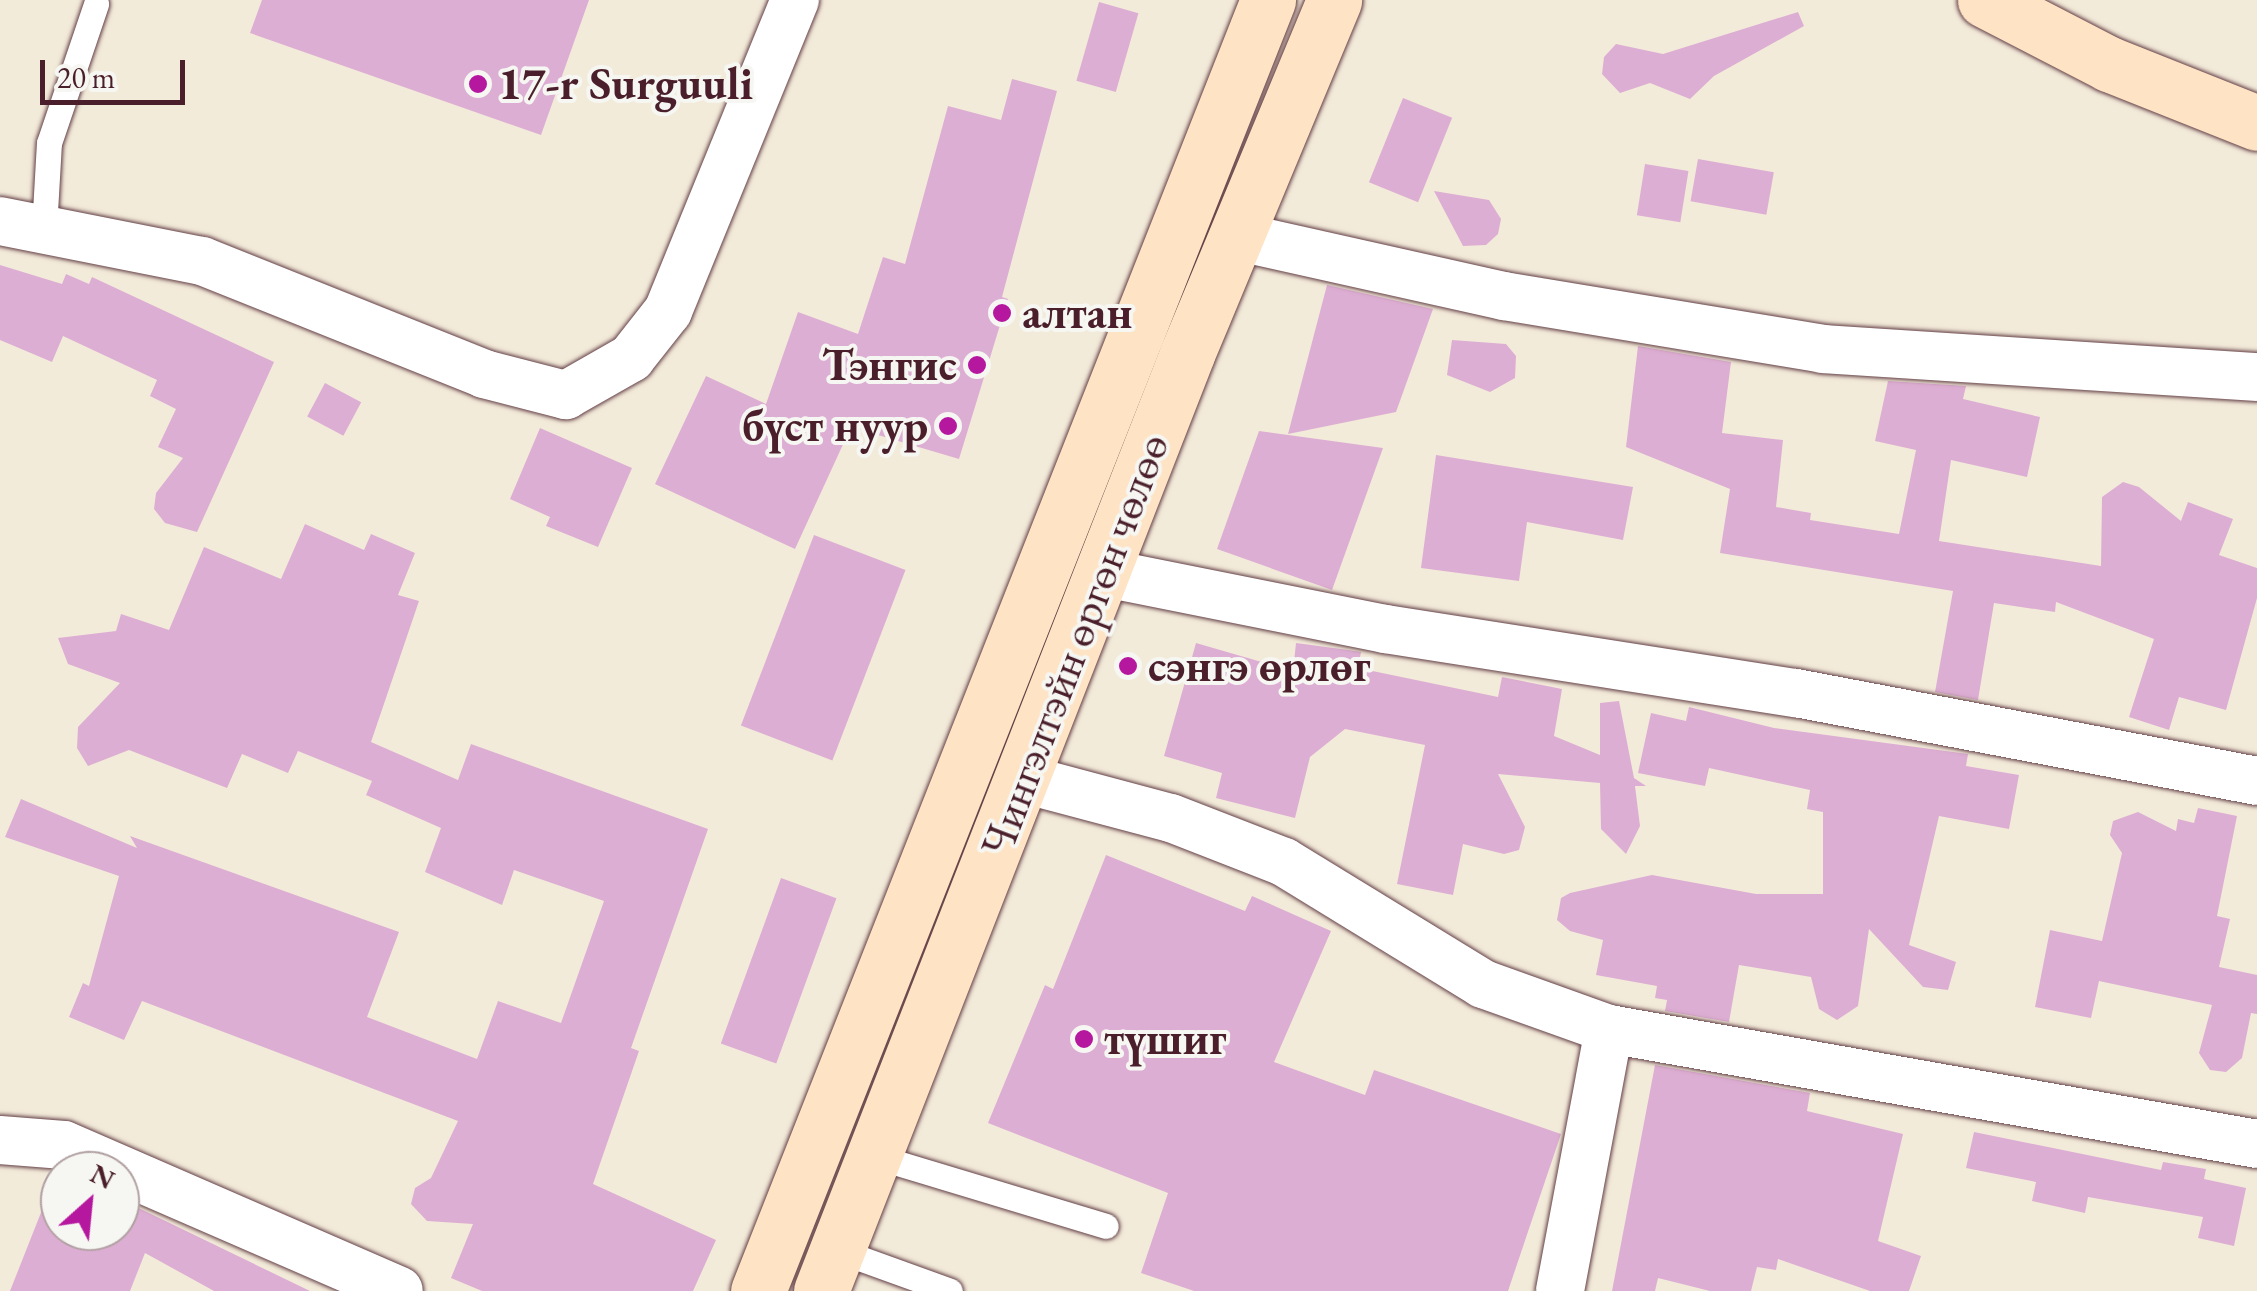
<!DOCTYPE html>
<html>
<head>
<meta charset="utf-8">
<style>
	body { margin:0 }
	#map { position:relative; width:2257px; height:1291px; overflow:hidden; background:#f3ebda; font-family:"EB Garamond",serif }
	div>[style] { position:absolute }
	.building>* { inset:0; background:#ddaed3; transform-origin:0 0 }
	.roads { filter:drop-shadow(0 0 2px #633e45) drop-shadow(0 0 2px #633e45) }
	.service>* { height:25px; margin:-12.5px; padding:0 12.5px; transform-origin:12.5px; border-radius:12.5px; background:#fff }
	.minor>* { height:48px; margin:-24px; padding:0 24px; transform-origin:24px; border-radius:24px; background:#fff }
	.secondary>* { height:55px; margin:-27.5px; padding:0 27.5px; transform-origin:27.5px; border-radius:27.5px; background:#fee4c5 }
	.dots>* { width:28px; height:28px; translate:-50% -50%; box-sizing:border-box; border:5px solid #f6f6f2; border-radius:50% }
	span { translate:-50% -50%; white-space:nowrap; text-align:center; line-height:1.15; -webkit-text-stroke:8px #f6f6f2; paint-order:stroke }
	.poi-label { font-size:45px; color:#4a1f2b; font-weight:700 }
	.left { translate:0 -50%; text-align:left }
	.right { translate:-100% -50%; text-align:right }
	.street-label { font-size:45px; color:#4a1f2b }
	.north { position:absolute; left:40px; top:1151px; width:100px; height:100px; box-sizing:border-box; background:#f6f6f2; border:2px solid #b1a0a2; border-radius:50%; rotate:27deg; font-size:28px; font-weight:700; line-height:40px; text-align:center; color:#4a1f2b }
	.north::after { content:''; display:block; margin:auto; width:35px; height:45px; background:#b5179e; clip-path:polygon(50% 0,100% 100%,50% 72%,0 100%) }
	.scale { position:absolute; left:40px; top:60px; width:145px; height:45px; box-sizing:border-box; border:5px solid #4a1f2b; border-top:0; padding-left:12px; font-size:30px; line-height:35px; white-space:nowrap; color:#4a1f2b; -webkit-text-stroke:8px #f6f6f2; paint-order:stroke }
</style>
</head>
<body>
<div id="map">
	<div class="building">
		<i style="clip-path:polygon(262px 0,589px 0,541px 135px,250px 33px)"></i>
		<i style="left:1099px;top:2px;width:41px;height:82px;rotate:16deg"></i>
		<i style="clip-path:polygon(1798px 12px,1804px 26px,1714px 76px,1690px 99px,1650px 83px,1620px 93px,1602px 74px,1604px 57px,1616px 44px,1663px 54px)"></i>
		<i style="clip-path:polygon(1012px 79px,1057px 91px,1002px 297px,1008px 299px,959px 459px,851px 427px,795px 549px,655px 484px,706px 376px,766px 404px,798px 312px,858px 334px,883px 257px,905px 264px,948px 106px,1001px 120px)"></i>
		<i style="left:1403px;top:98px;width:53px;height:91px;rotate:22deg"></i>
		<i style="left:1698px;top:159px;width:77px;height:43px;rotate:10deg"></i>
		<i style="left:1645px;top:164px;width:44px;height:52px;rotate:9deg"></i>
		<i style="clip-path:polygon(1434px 191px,1489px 200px,1501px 219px,1498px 234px,1486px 245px,1463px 246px)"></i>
		<i style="clip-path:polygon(0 265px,62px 284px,66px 274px,89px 284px,92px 277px,274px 362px,197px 532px,165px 523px,154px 509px,156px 493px,183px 458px,158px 447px,176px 409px,150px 396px,157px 380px,63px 336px,52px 362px,0 340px)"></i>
		<i style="clip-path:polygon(1327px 285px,1433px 309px,1396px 412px,1288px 434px)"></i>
		<i style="clip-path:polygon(1452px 340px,1506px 344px,1516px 356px,1515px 378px,1490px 392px,1447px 375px)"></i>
		<i style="clip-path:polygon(1638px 346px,1731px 362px,1722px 433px,1783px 440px,1776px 507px,1811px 513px,1810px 520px,1899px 534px,1916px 450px,1875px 441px,1888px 381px,1966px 386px,1963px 399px,2040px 417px,2027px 477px,1951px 460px,1939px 541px,2101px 566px,2102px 497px,2123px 482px,2139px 487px,2181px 521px,2188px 502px,2233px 519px,2219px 555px,2257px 568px,2257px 598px,2226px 710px,2179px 697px,2169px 730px,2129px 717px,2154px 639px,2056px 602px,2055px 612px,1994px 603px,1978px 700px,1935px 692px,1953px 591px,1720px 553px,1730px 489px,1626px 447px)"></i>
		<i style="left:325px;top:383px;width:41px;height:38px;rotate:28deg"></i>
		<i style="clip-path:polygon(540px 428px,632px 468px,598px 547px,546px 526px,550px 517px,510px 499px)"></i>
		<i style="clip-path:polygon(1259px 431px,1383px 448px,1332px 590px,1217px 549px)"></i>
		<i style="clip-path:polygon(1436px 455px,1633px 487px,1623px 540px,1527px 522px,1519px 581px,1421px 568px)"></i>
		<i style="clip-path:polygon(305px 524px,364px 550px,371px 534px,415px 553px,398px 595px,419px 601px,371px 742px,458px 780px,471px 744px,708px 829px,631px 1048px,639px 1051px,593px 1184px,716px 1240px,693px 1291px,482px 1291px,451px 1278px,473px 1224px,427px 1221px,411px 1204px,415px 1188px,431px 1178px,458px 1121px,142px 1001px,124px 1040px,69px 1017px,83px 983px,89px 986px,119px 876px,5px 837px,21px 799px,137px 848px,130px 836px,399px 932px,367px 1017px,477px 1059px,498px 1001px,561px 1023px,604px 901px,514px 870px,502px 905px,425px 872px,441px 828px,366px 795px,372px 781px,298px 751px,288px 773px,242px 754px,227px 788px,129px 750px,88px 766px,77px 748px,78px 727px,120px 683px,68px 664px,58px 638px,116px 631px,121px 614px,169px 630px,204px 547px,281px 579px)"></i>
		<i style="left:814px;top:535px;width:98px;height:204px;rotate:21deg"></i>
		<i style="clip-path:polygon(1196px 643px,1293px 671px,1296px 643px,1348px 650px,1361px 652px,1358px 668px,1498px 697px,1502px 677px,1562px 689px,1554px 736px,1600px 755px,1600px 703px,1619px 701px,1634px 778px,1646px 786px,1635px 786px,1640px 826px,1626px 854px,1601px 829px,1600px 783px,1498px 774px,1525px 827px,1519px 850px,1504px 854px,1463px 844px,1453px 895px,1397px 884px,1425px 745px,1345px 729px,1310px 757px,1295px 818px,1216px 798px,1222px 773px,1164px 756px)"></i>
		<i style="clip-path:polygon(1689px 707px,1774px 728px,1968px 754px,1966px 766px,2019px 775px,2009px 829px,1939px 816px,1909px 945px,1956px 962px,1948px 990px,1923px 987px,1869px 929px,1858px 1006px,1837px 1020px,1819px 1009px,1811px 977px,1739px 965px,1729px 1022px,1665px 1011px,1667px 1000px,1655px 998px,1657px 986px,1596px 975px,1603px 940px,1570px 931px,1557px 920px,1561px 898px,1570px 893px,1652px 875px,1756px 894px,1823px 894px,1823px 812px,1807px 809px,1810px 790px,1709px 768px,1705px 786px,1638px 773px,1651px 713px,1686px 721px)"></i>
		<i style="clip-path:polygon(2198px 808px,2237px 816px,2217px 916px,2230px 919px,2219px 967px,2257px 975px,2257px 1014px,2251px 1013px,2242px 1058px,2226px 1072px,2210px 1070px,2199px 1053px,2212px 1005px,2099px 981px,2091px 1018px,2035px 1007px,2050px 930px,2102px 941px,2122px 853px,2110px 835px,2113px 821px,2138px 812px,2176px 831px,2178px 819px,2194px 823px)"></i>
		<i style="clip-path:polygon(1106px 855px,1245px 911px,1252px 896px,1331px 931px,1274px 1062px,1365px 1095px,1374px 1070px,1561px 1134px,1508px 1291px,1194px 1291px,1141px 1273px,1168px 1193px,988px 1123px,1045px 985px,1053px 989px)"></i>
		<i style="left:781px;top:878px;width:59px;height:176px;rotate:20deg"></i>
		<i style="clip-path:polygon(1655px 1065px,1810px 1093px,1807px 1111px,1903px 1134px,1878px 1241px,1921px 1256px,1909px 1291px,1870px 1291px,1778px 1259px,1776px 1270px,1757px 1267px,1751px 1291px,1710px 1291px,1658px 1278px,1655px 1291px,1612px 1291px)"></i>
		<i style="clip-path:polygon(1974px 1132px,2161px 1170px,2163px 1162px,2206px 1169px,2204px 1179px,2246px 1188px,2234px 1246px,2198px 1238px,2203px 1217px,2088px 1197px,2085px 1213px,2032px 1201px,2036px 1182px,1966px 1168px)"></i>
		<i style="clip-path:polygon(57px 1172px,60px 1231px,120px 1231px,120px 1199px,310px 1291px,214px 1291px,145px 1253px,130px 1291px,10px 1291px)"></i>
	</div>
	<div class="roads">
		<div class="service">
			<i style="left:44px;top:229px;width:86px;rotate:-86.7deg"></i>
			<i style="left:49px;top:143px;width:147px;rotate:-71.3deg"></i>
			<i style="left:874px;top:1156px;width:242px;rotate:16.8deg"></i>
			<i style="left:837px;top:1250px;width:120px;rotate:19.9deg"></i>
		</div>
		<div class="minor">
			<i style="left:0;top:221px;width:206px;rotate:11.2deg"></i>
			<i style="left:202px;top:261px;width:304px;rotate:21.8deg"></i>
			<i style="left:484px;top:374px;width:85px;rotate:14.4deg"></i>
			<i style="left:566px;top:395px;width:75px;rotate:-29.6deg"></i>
			<i style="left:631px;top:358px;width:60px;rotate:-51.8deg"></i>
			<i style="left:668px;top:311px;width:336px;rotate:-67.8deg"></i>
			<i style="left:1235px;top:236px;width:276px;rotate:12.6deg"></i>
			<i style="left:1504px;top:296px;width:323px;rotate:9.4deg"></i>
			<i style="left:1823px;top:349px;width:435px;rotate:3.7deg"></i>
			<i style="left:1105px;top:573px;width:286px;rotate:11.3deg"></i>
			<i style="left:1385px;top:629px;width:416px;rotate:8.9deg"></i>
			<i style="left:1796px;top:693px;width:469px;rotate:10.8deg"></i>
			<i style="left:1024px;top:779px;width:152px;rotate:14.9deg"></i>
			<i style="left:1171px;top:818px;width:121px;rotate:21.3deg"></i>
			<i style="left:1284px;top:862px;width:233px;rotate:31.5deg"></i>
			<i style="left:1483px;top:984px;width:134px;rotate:19.7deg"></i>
			<i style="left:1609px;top:1029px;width:267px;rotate:100.6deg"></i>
			<i style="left:1609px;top:1029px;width:658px;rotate:10.06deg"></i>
			<i style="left:0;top:1140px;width:64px;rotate:4.5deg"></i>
			<i style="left:64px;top:1145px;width:365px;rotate:23.5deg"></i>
		</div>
		<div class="secondary">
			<i style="left:1985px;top:0;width:140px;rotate:27.3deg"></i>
			<i style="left:2109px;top:64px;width:159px;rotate:21.7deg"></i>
			<i style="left:758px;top:1291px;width:1388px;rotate:-68.44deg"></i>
			<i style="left:821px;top:1291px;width:1006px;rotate:-68.66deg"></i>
			<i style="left:1187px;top:354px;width:383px;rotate:-67.4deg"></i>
		</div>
	</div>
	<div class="dots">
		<i style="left:478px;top:84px;background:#b5179e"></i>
		<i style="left:1002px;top:313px;background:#b5179e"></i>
		<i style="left:977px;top:365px;background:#b5179e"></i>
		<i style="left:948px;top:426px;background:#b5179e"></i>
		<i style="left:1128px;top:666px;background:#b5179e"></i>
		<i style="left:1084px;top:1039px;background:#b5179e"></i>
	</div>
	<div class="poi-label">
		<span class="left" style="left:498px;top:84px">17-r Surguuli</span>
		<span class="left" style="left:1022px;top:313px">алтан</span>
		<span class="right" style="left:957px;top:365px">Тэнгис</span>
		<span class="right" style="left:928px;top:426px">бүст нуур</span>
		<span class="left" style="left:1148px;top:666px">сэнгэ өрлөг</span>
		<span class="left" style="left:1104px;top:1039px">түшиг</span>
	</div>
	<div class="street-label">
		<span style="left:1075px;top:645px;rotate:-69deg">Чингэлтэйн өргөн чөлөө</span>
	</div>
	<div class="north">N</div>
	<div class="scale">20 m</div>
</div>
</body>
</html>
